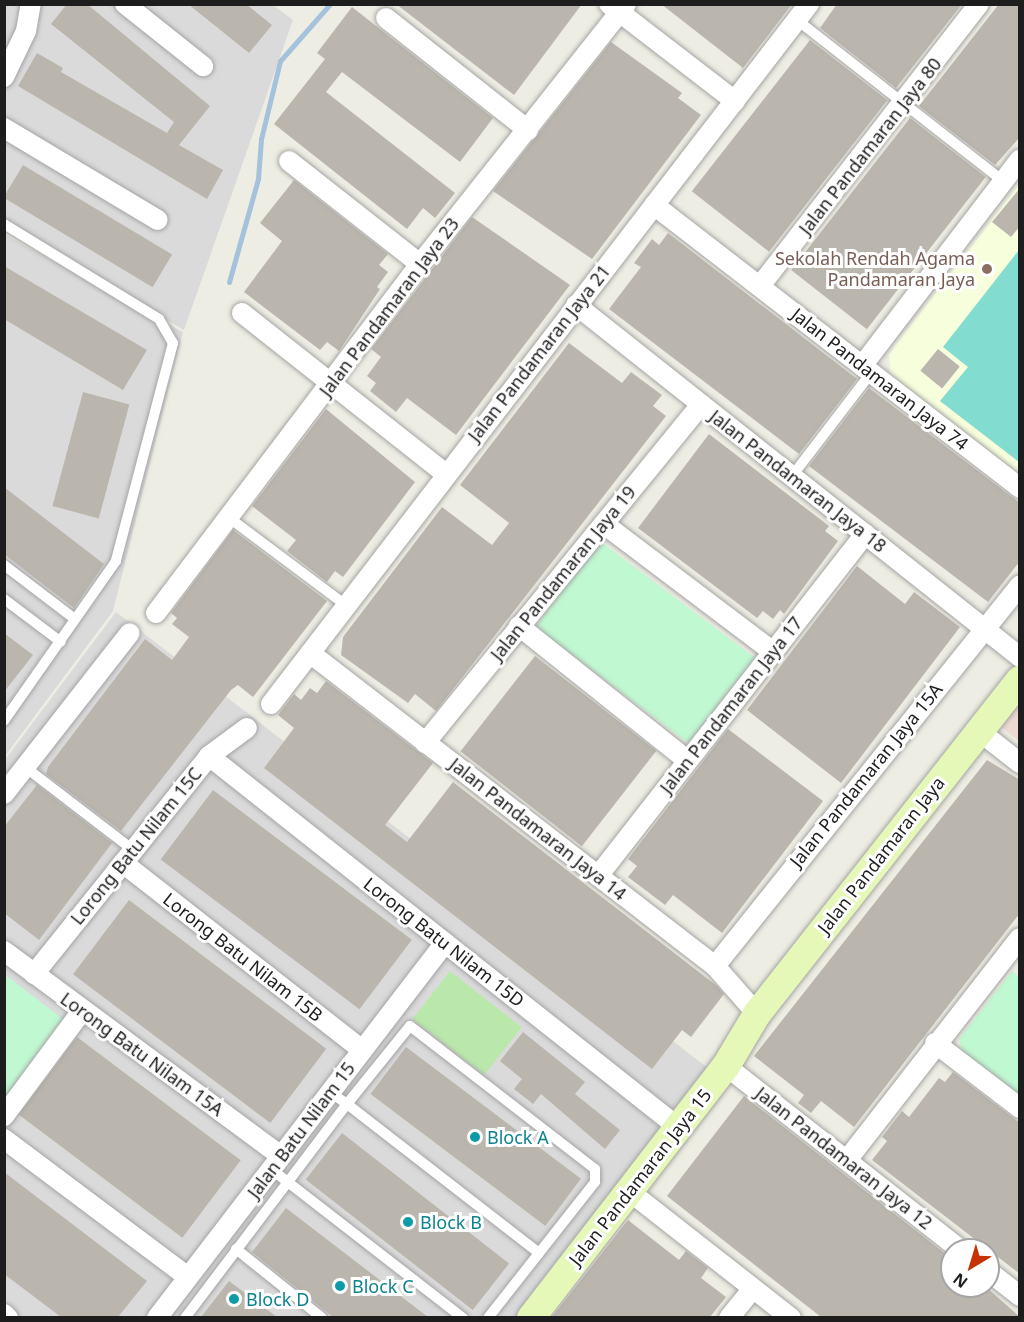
<!DOCTYPE html>
<html>
<head>
<meta charset="utf-8">
<style>
	body { margin:0 }
	#map { position:relative; width:1024px; height:1322px; overflow:hidden; background:#eeede3; font-family:"Noto Sans",sans-serif }
	div>[style] { position:absolute }
	.residential>* { inset:0; background:#dbdada }
	.commercial>* { inset:0; background:#efdad2 }
	.education>* { inset:0; background:#f6fedc }
	.grass>* { inset:0; background:#bae8aa; transform-origin:0 0 }
	.park>* { inset:0; background:#c0f8d2; transform-origin:0 0 }
	.pitch>* { inset:0; background:#82dccf }
	.stream>* { height:5px; margin:-2.5px; padding:0 2.5px; transform-origin:2.5px; border-radius:2.5px; background:#a4c2db }
	.building>* { inset:0; background:#bbb6ad; transform-origin:0 0 }
	.roads { filter:drop-shadow(0 0 2px #a4a4a4) drop-shadow(0 0 2px #a4a4a4) }
	.lane>* { height:10px; margin:-5px; padding:0 5px; transform-origin:5px; border-radius:5px; background:#fff }
	.street>* { height:20px; margin:-10px; padding:0 10px; transform-origin:10px; border-radius:10px; background:#fff }
	.secondary>* { height:28px; margin:-14px; padding:0 14px; transform-origin:14px; border-radius:14px; background:#e6f8b7 }
	.dots>* { width:16px; height:16px; translate:-50% -50%; box-sizing:border-box; border:3px solid #fff; border-radius:50% }
	span { translate:-50% -50%; white-space:nowrap; text-align:center; line-height:1.15; -webkit-text-stroke:6px #fff; paint-order:stroke }
	.street-label { font-size:18px; color:#1d1d1d }
	.education-label { font-size:18px; color:#785e54 }
	.right { translate:-100% -50%; text-align:right }
	.culture-label { font-size:18px; color:#0d838f }
	.left { translate:0 -50%; text-align:left }
	.frame { position:absolute; inset:0; border:6px solid #1d1d1d; pointer-events:none }
	.north { position:absolute; left:940px; top:1238px; width:60px; height:60px; box-sizing:border-box; background:#fff; border:2px solid #a5a5a5; border-radius:50%; rotate:218deg; font-size:16px; font-weight:700; line-height:24px; text-align:center; color:#1d1d1d }
	.north::after { content:''; display:block; margin:auto; width:21px; height:27px; background:#c63204; clip-path:polygon(50% 0,100% 100%,50% 72%,0 100%) }
</style>
</head>
<body>
<div id="map">
	<div class="residential">
		<i style="clip-path:polygon(272px 4px,293px 20px,184px 330px,5px 228px,5px 5px)"></i>
		<i style="clip-path:polygon(5px 235px,183px 332px,113px 611px,5px 756px)"></i>
		<i style="clip-path:polygon(116px 612px,713px 1072px,516px 1317px,5px 1317px,4px 761px)"></i>
	</div>
	<div class="commercial">
		<i style="clip-path:polygon(1019px 701px,1019px 741px,1000px 726px)"></i>
	</div>
	<div class="education">
		<i style="clip-path:polygon(1019px 185px,1019px 475px,891px 377px,889px 354px)"></i>
	</div>
	<div class="grass">
		<i style="left:450px;top:971px;width:91px;height:61px;rotate:38deg"></i>
	</div>
	<div class="park">
		<i style="left:600px;top:541px;width:194px;height:108px;rotate:37deg"></i>
		<i style="clip-path:polygon(1012px 971px,1019px 977px,1019px 1099px,964px 1056px,959px 1039px)"></i>
		<i style="clip-path:polygon(4px 974px,68px 1023px,4px 1107px)"></i>
	</div>
	<div class="pitch">
		<i style="clip-path:polygon(1019px 250px,1019px 462px,940px 401px,968px 367px,943px 347px)"></i>
	</div>
	<div class="stream">
		<i style="left:229px;top:282px;width:107px;rotate:-74.3deg"></i>
		<i style="left:258px;top:179px;width:40px;rotate:-85.7deg"></i>
		<i style="left:261px;top:139px;width:80px;rotate:-76.3deg"></i>
		<i style="left:280px;top:61px;width:76px;rotate:-48.7deg"></i>
	</div>
	<div class="building">
		<i style="clip-path:polygon(67px 4px,87px 4px,210px 106px,179px 145px,223px 170px,207px 199px,18px 86px,37px 53px,63px 68px,61px 72px,167px 133px,174px 122px,51px 24px)"></i>
		<i style="clip-path:polygon(188px 4px,246px 4px,272px 25px,249px 53px)"></i>
		<i style="clip-path:polygon(396px 4px,582px 4px,514px 95px)"></i>
		<i style="clip-path:polygon(661px 4px,792px 4px,743px 68px)"></i>
		<i style="clip-path:polygon(837px 4px,962px 4px,896px 88px,820px 28px)"></i>
		<i style="clip-path:polygon(999px 4px,1020px 4px,1020px 137px,995px 165px,919px 106px)"></i>
		<i style="clip-path:polygon(352px 7px,493px 118px,460px 162px,342px 72px,326px 92px,455px 193px,435px 218px,423px 208px,407px 229px,274px 124px,325px 59px,317px 53px)"></i>
		<i style="left:810px;top:40px;width:98px;height:192px;rotate:38deg"></i>
		<i style="clip-path:polygon(611px 42px,682px 93px,678px 98px,701px 115px,592px 259px,493px 191px)"></i>
		<i style="left:910px;top:118px;width:96px;height:193px;rotate:38deg"></i>
		<i style="left:23px;top:165px;width:174px;height:38px;rotate:31deg"></i>
		<i style="clip-path:polygon(294px 180px,388px 254px,379px 265px,388px 272px,377px 287px,380px 289px,339px 351px,327px 342px,320px 350px,244px 292px,282px 241px,260px 223px)"></i>
		<i style="clip-path:polygon(1020px 188px,1020px 226px,1011px 237px,992px 222px)"></i>
		<i style="clip-path:polygon(472px 217px,570px 285px,456px 435px,407px 398px,396px 412px,370px 391px,376px 383px,367px 376px,381px 357px,371px 349px)"></i>
		<i style="clip-path:polygon(668px 233px,857px 379px,799px 454px,609px 309px,641px 267px,634px 263px,652px 239px,659px 245px)"></i>
		<i style="clip-path:polygon(4px 266px,147px 350px,123px 390px,4px 319px)"></i>
		<i style="clip-path:polygon(569px 343px,622px 383px,631px 372px,662px 395px,653px 406px,666px 416px,436px 711px,415px 694px,408px 703px,341px 655px,343px 637px,442px 507px,492px 545px,509px 523px,460px 485px)"></i>
		<i style="left:938px;top:349px;width:28px;height:28px;rotate:39deg"></i>
		<i style="clip-path:polygon(869px 388px,1020px 503px,1020px 561px,988px 602px,809px 466px)"></i>
		<i style="left:83px;top:392px;width:48px;height:118px;rotate:15deg"></i>
		<i style="clip-path:polygon(326px 409px,415px 482px,343px 577px,335px 571px,327px 582px,287px 551px,296px 540px,252px 506px)"></i>
		<i style="clip-path:polygon(709px 434px,829px 526px,825px 531px,838px 541px,784px 614px,780px 610px,773px 619px,763px 611px,757px 618px,638px 528px)"></i>
		<i style="clip-path:polygon(4px 487px,104px 564px,74px 608px,4px 554px)"></i>
		<i style="clip-path:polygon(233px 530px,327px 601px,253px 697px,238px 685px,231px 690px,121px 831px,46px 774px,48px 767px,145px 639px,172px 660px,189px 637px,172px 624px,177px 618px,171px 613px)"></i>
		<i style="clip-path:polygon(857px 566px,905px 604px,914px 592px,960px 627px,841px 783px,747px 710px)"></i>
		<i style="clip-path:polygon(4px 633px,33px 655px,4px 692px)"></i>
		<i style="left:535px;top:656px;width:154px;height:121px;rotate:38deg"></i>
		<i style="clip-path:polygon(326px 681px,433px 763px,385px 825px,407px 842px,453px 782px,717px 986px,724px 994px,691px 1037px,682px 1030px,652px 1069px,264px 768px,294px 728px,278px 715px,294px 694px,301px 700px,310px 688px,317px 693px)"></i>
		<i style="clip-path:polygon(728px 729px,823px 801px,722px 933px,673px 895px,665px 905px,628px 877px,637px 866px,628px 859px)"></i>
		<i style="clip-path:polygon(987px 760px,1020px 780px,1020px 913px,854px 1127px,821px 1101px,811px 1113px,798px 1103px,804px 1095px,754px 1056px)"></i>
		<i style="clip-path:polygon(37px 785px,112px 843px,39px 940px,4px 913px,4px 827px)"></i>
		<i style="left:213px;top:790px;width:249px;height:87px;rotate:37deg"></i>
		<i style="left:129px;top:900px;width:247px;height:93px;rotate:37deg"></i>
		<i style="clip-path:polygon(523px 1032px,585px 1082px,575px 1094px,620px 1130px,605px 1149px,541px 1094px,533px 1104px,514px 1089px,522px 1079px,500px 1061px)"></i>
		<i style="left:77px;top:1037px;width:205px;height:97px;rotate:37deg"></i>
		<i style="left:406px;top:1047px;width:219px;height:59px;rotate:37deg"></i>
		<i style="clip-path:polygon(953px 1072px,1020px 1123px,1020px 1274px,872px 1160px,887px 1141px,882px 1137px,902px 1111px,909px 1117px,939px 1078px,945px 1082px)"></i>
		<i style="clip-path:polygon(744px 1096px,952px 1259px,952px 1286px,985px 1286px,1020px 1317px,821px 1317px,667px 1196px)"></i>
		<i style="left:342px;top:1133px;width:212px;height:59px;rotate:38deg"></i>
		<i style="clip-path:polygon(4px 1172px,147px 1281px,118px 1317px,61px 1317px,4px 1274px)"></i>
		<i style="clip-path:polygon(286px 1208px,428px 1317px,333px 1317px,328px 1313px,252px 1252px)"></i>
		<i style="clip-path:polygon(628px 1220px,679px 1260px,686px 1251px,708px 1268px,701px 1278px,726px 1297px,710px 1317px,552px 1317px)"></i>
		<i style="clip-path:polygon(229px 1281px,277px 1317px,201px 1317px)"></i>
	</div>
	<div class="roads">
		<div class="lane">
			<i style="left:797px;top:20px;width:261px;rotate:38deg"></i>
			<i style="left:4px;top:224px;width:182px;rotate:31.5deg"></i>
			<i style="left:159px;top:319px;width:28px;rotate:60deg"></i>
			<i style="left:173px;top:343px;width:225px;rotate:104.7deg"></i>
			<i style="left:116px;top:561px;width:195px;rotate:125deg"></i>
			<i style="left:792px;top:476px;width:130px;rotate:-52.5deg"></i>
			<i style="left:228px;top:517px;width:149px;rotate:36.8deg"></i>
			<i style="left:4px;top:565px;width:89px;rotate:37.3deg"></i>
			<i style="left:4px;top:599px;width:71px;rotate:37deg"></i>
			<i style="left:25px;top:767px;width:136px;rotate:37.5deg"></i>
			<i style="left:330px;top:1092px;width:21px;rotate:35deg"></i>
			<i style="left:347px;top:1104px;width:100px;rotate:-51.1deg"></i>
			<i style="left:410px;top:1026px;width:234px;rotate:37.7deg"></i>
			<i style="left:595px;top:1169px;width:13px;rotate:90deg"></i>
			<i style="left:595px;top:1182px;width:173px;rotate:128.2deg"></i>
			<i style="left:271px;top:1169px;width:243px;rotate:37.8deg"></i>
			<i style="left:236px;top:1249px;width:110px;rotate:38.7deg"></i>
			<i style="left:185px;top:1318px;width:268px;rotate:-52.9deg"></i>
			<i style="left:347px;top:1104px;width:243px;rotate:37.8deg"></i>
		</div>
		<div class="street">
			<i style="left:125px;top:4px;width:100px;rotate:38.5deg"></i>
			<i style="left:609px;top:4px;width:159px;rotate:37.6deg"></i>
			<i style="left:386px;top:18px;width:181px;rotate:38.3deg"></i>
			<i style="left:4px;top:77px;width:51px;rotate:-64.4deg"></i>
			<i style="left:26px;top:31px;width:27px;rotate:-80deg"></i>
			<i style="left:4px;top:128px;width:179px;rotate:30.9deg"></i>
			<i style="left:289px;top:161px;width:167px;rotate:38.2deg"></i>
			<i style="left:654px;top:205px;width:463px;rotate:37.7deg"></i>
			<i style="left:760px;top:286px;width:357px;rotate:-52.2deg"></i>
			<i style="left:576px;top:305px;width:567px;rotate:38.41deg"></i>
			<i style="left:242px;top:313px;width:260px;rotate:38.3deg"></i>
			<i style="left:862px;top:366px;width:260px;rotate:-52.6deg"></i>
			<i style="left:604px;top:524px;width:211px;rotate:37.1deg"></i>
			<i style="left:156px;top:613px;width:438px;rotate:-52.9deg"></i>
			<i style="left:420px;top:264px;width:332px;rotate:-51.6deg"></i>
			<i style="left:519px;top:626px;width:215px;rotate:38.6deg"></i>
			<i style="left:310px;top:653px;width:512px;rotate:37.7deg"></i>
			<i style="left:715px;top:966px;width:64px;rotate:48.8deg"></i>
			<i style="left:271px;top:704px;width:883px;rotate:-52.46deg"></i>
			<i style="left:979px;top:731px;width:52px;rotate:38deg"></i>
			<i style="left:425px;top:743px;width:437px;rotate:-50.8deg"></i>
			<i style="left:209px;top:756px;width:599px;rotate:38.36deg"></i>
			<i style="left:4px;top:794px;width:204px;rotate:-52deg"></i>
			<i style="left:123px;top:863px;width:303px;rotate:38deg"></i>
			<i style="left:598px;top:876px;width:434px;rotate:-52deg"></i>
			<i style="left:4px;top:951px;width:345px;rotate:36.5deg"></i>
			<i style="left:715px;top:966px;width:488px;rotate:-51.3deg"></i>
			<i style="left:34px;top:974px;width:280px;rotate:-51.2deg"></i>
			<i style="left:209px;top:756px;width:47px;rotate:-36.4deg"></i>
			<i style="left:935px;top:1043px;width:107px;rotate:37.4deg"></i>
			<i style="left:726px;top:1066px;width:298px;rotate:38.1deg"></i>
			<i style="left:4px;top:1116px;width:131px;rotate:-53.4deg"></i>
			<i style="left:4px;top:1139px;width:230px;rotate:36.9deg"></i>
			<i style="left:847px;top:1160px;width:281px;rotate:-52.1deg"></i>
			<i style="left:629px;top:1191px;width:206px;rotate:38.1deg"></i>
			<i style="left:988px;top:1271px;width:41px;rotate:38deg"></i>
			<i style="left:4px;top:1314px;width:6px;rotate:45deg"></i>
			<i style="left:157px;top:1318px;width:473px;rotate:-52.5deg"></i>
			<i style="left:729px;top:1318px;width:38px;rotate:-51deg"></i>
		</div>
		<div class="secondary">
			<i style="left:531px;top:1318px;width:319px;rotate:-52.3deg"></i>
			<i style="left:726px;top:1066px;width:61px;rotate:-59.2deg"></i>
			<i style="left:757px;top:1014px;width:425px;rotate:-51.8deg"></i>
		</div>
	</div>
	<div class="dots">
		<i style="left:987px;top:269px;background:#8d6e63"></i>
		<i style="left:475px;top:1137px;background:#0f9aa8"></i>
		<i style="left:408px;top:1222px;background:#0f9aa8"></i>
		<i style="left:340px;top:1286px;background:#0f9aa8"></i>
		<i style="left:234px;top:1299px;background:#0f9aa8"></i>
	</div>
	<div class="street-label">
		<span style="left:870px;top:146px;rotate:-52deg">Jalan Pandamaran Jaya 80</span>
		<span style="left:389px;top:307px;rotate:-53deg">Jalan Pandamaran Jaya 23</span>
		<span style="left:539px;top:353px;rotate:-52deg">Jalan Pandamaran Jaya 21</span>
		<span style="left:880px;top:379px;rotate:38deg">Jalan Pandamaran Jaya 74</span>
		<span style="left:798px;top:481px;rotate:38deg">Jalan Pandamaran Jaya 18</span>
		<span style="left:563px;top:573px;rotate:-51deg">Jalan Pandamaran Jaya 19</span>
		<span style="left:731px;top:705px;rotate:-52deg">Jalan Pandamaran Jaya 17</span>
		<span style="left:866px;top:775px;rotate:-51deg">Jalan Pandamaran Jaya 15A</span>
		<span style="left:538px;top:829px;rotate:38deg">Jalan Pandamaran Jaya 14</span>
		<span style="left:136px;top:846px;rotate:-51deg">Lorong Batu Nilam 15C</span>
		<span style="left:881px;top:855px;rotate:-52deg">Jalan Pandamaran Jaya</span>
		<span style="left:444px;top:942px;rotate:38deg">Lorong Batu Nilam 15D</span>
		<span style="left:243px;top:957px;rotate:38deg">Lorong Batu Nilam 15B</span>
		<span style="left:142px;top:1054px;rotate:36deg">Lorong Batu Nilam 15A</span>
		<span style="left:301px;top:1130px;rotate:-53deg">Jalan Batu Nilam 15</span>
		<span style="left:844px;top:1158px;rotate:38deg">Jalan Pandamaran Jaya 12</span>
		<span style="left:640px;top:1177px;rotate:-52deg">Jalan Pandamaran Jaya 15</span>
	</div>
	<div class="education-label">
		<span class="right" style="left:975px;top:269px">Sekolah Rendah Agama<br>Pandamaran Jaya</span>
	</div>
	<div class="culture-label">
		<span class="left" style="left:487px;top:1137px">Block A</span>
		<span class="left" style="left:420px;top:1222px">Block B</span>
		<span class="left" style="left:352px;top:1286px">Block C</span>
		<span class="left" style="left:246px;top:1299px">Block D</span>
	</div>
	<div class="frame"></div>
	<div class="north">N</div>
</div>
</body>
</html>
